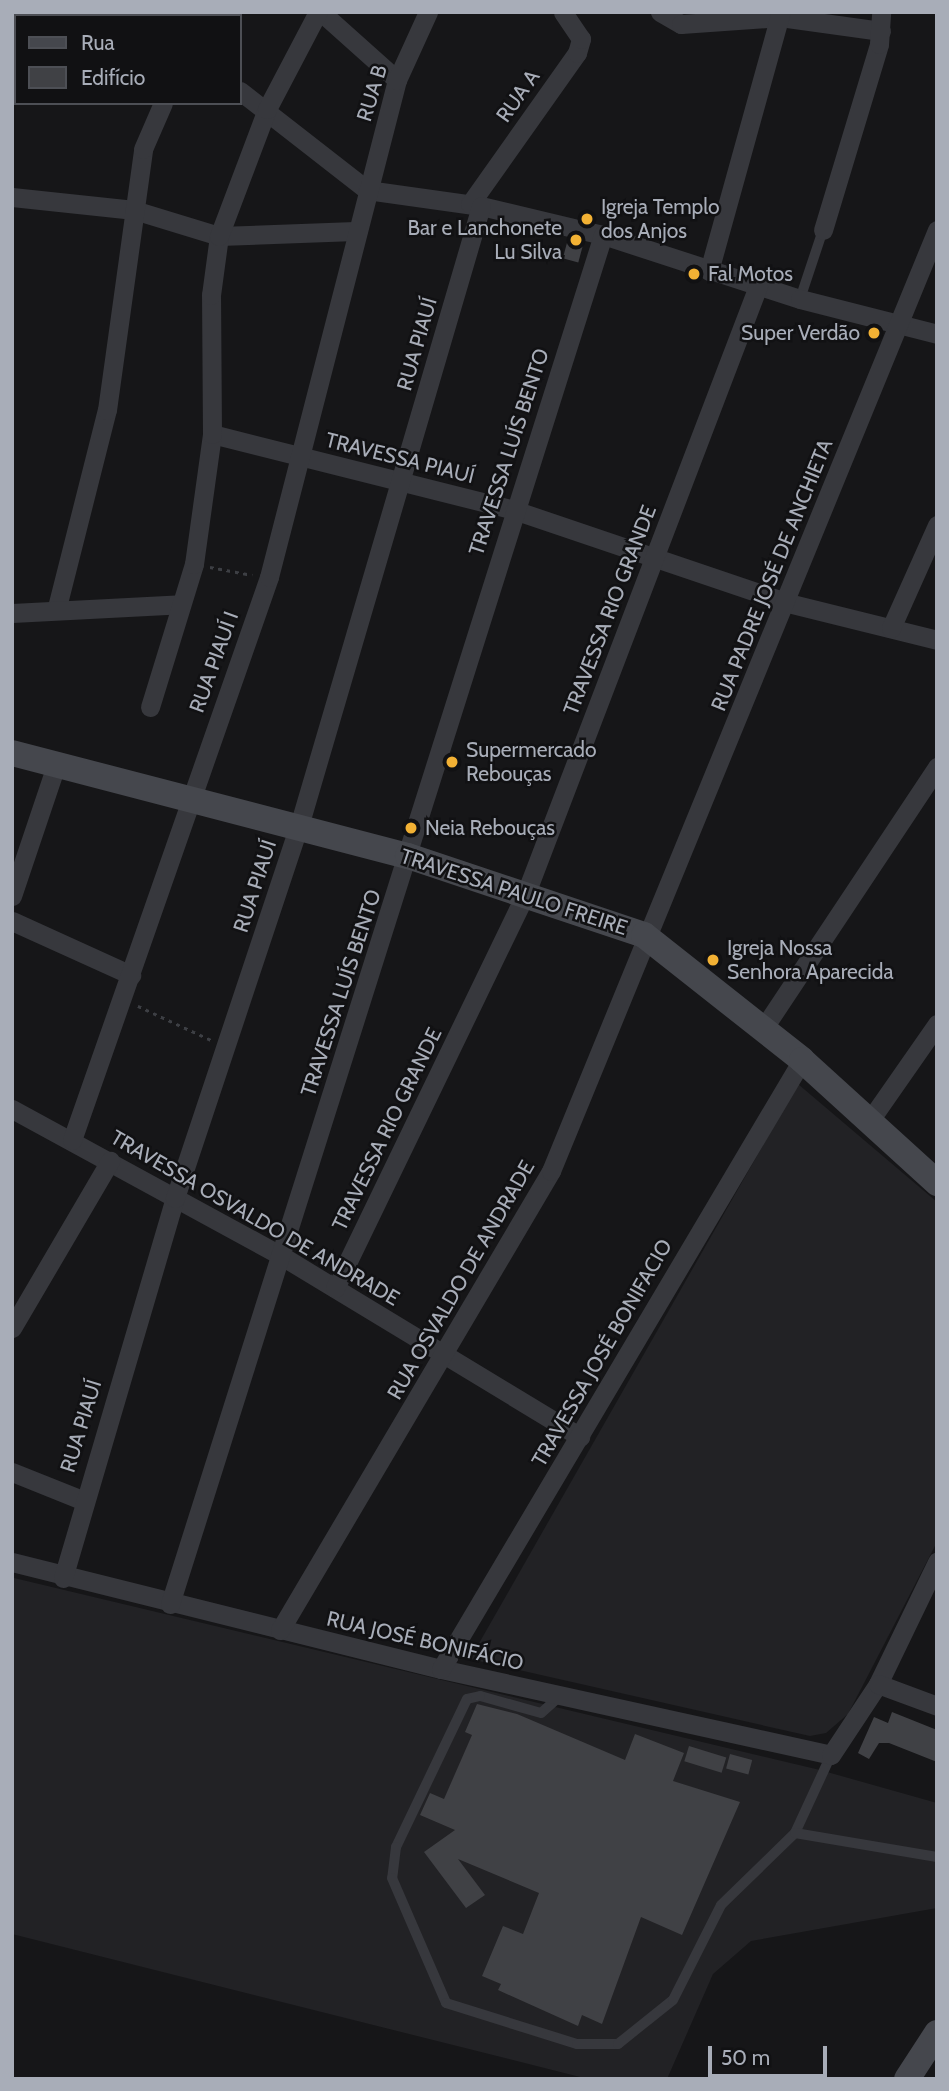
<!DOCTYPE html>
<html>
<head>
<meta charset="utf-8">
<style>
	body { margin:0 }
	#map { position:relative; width:949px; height:2091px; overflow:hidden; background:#161618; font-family:Cabin,sans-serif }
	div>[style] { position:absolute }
	.built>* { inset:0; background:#222225 }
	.building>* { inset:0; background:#404145; transform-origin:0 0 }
	.path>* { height:2.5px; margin-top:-1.25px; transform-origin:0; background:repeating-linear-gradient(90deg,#3d3f44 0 3.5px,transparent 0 8.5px) }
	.lane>* { height:10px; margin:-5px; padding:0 5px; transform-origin:5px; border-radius:5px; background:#37383d }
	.street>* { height:19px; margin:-9.5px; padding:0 9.5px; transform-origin:9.5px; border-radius:9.5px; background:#37383d }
	.secondary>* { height:26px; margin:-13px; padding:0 13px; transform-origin:13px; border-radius:13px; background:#45474d }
	.dots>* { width:19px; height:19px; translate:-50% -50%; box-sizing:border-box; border:4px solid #111113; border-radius:50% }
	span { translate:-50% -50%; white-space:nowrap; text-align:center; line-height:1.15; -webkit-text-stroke:5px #111113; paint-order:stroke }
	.street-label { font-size:21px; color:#a8adb8 }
	.poi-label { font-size:21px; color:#a8adb8 }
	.left { translate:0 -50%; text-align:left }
	.right { translate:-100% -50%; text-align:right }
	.frame { position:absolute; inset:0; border:14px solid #a8adb8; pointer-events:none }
	.legend { position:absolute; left:14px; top:14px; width:228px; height:91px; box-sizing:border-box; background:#111113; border:2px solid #4d4f55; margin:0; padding:9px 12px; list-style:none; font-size:21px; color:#a8adb8 }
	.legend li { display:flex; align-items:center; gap:14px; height:35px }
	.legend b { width:35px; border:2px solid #4d4f55 }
	.scale { position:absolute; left:708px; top:2046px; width:119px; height:32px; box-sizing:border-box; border:4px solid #a8adb8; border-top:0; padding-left:9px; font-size:21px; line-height:24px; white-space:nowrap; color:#a8adb8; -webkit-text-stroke:5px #111113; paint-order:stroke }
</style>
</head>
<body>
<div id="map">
	<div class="built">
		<i style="clip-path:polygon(798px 1084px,937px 1202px,937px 1542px,848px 1714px,826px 1733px,810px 1736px,470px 1659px)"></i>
		<i style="clip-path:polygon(14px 1578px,820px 1770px,937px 1803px,937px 1908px,751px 1941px,713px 1974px,667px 2079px,588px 2079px,12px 1934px)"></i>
	</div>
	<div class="building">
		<i style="left:568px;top:239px;width:16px;height:20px;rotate:15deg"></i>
		<i style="clip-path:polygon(477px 1704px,517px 1714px,625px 1760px,635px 1734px,684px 1753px,673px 1781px,740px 1802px,682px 1935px,641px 1917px,602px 2024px,582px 2015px,578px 2026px,498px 1990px,501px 1984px,482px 1976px,503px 1926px,523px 1934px,539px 1893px,458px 1859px,485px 1895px,466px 1908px,424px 1852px,455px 1830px,420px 1815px,430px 1793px,444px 1799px,472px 1735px,465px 1732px)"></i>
		<i style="clip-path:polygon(892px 1712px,937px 1730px,937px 1762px,889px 1743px,879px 1743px,869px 1759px,858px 1753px,874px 1717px,888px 1723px)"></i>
		<i style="left:689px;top:1746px;width:39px;height:16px;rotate:17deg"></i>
		<i style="left:730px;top:1754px;width:23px;height:15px;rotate:15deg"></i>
	</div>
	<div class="path">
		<i style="left:210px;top:567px;width:43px;rotate:10.8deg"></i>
		<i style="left:138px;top:1006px;width:81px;rotate:25deg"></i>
	</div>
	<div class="lane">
		<i style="left:800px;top:299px;width:73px;rotate:-71.6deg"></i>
		<i style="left:560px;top:1696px;width:25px;rotate:138deg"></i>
		<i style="left:541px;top:1713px;width:63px;rotate:-164.4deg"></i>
		<i style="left:480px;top:1696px;width:13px;rotate:167deg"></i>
		<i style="left:467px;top:1699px;width:164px;rotate:115.6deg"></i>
		<i style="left:396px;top:1847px;width:31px;rotate:97deg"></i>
		<i style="left:392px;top:1878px;width:136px;rotate:66.6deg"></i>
		<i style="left:446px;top:2003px;width:137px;rotate:17.4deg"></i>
		<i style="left:577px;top:2044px;width:41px"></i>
		<i style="left:618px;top:2044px;width:70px;rotate:-38.7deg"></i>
		<i style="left:673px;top:2000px;width:106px;rotate:-63.2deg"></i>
		<i style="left:721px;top:1905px;width:103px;rotate:-44.2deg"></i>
		<i style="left:795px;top:1833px;width:86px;rotate:-65.2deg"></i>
		<i style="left:795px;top:1833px;width:144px;rotate:9.6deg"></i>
	</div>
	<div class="street">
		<i style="left:114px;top:12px;width:8px;rotate:30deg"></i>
		<i style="left:321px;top:12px;width:102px;rotate:41.8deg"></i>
		<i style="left:660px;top:12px;width:24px;rotate:30deg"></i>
		<i style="left:681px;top:24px;width:99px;rotate:-4deg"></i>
		<i style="left:780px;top:17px;width:102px;rotate:7.9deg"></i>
		<i style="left:158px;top:16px;width:4px;rotate:-76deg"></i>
		<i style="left:12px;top:83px;width:4px"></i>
		<i style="left:240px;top:91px;width:161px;rotate:37.9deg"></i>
		<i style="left:367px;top:190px;width:115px;rotate:8deg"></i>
		<i style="left:481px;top:206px;width:125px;rotate:13.4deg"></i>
		<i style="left:603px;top:235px;width:207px;rotate:18deg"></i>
		<i style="left:800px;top:299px;width:141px;rotate:14.3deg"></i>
		<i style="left:12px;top:197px;width:123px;rotate:6.1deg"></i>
		<i style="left:134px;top:210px;width:89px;rotate:17deg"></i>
		<i style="left:219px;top:236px;width:136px;rotate:-2.1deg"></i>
		<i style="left:470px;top:204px;width:185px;rotate:-54.7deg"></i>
		<i style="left:577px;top:53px;width:15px;rotate:-74deg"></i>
		<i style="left:581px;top:39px;width:32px;rotate:-124deg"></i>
		<i style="left:823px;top:230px;width:194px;rotate:-73.2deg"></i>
		<i style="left:879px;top:44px;width:32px;rotate:-86deg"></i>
		<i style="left:709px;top:271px;width:269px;rotate:-74.5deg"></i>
		<i style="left:212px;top:434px;width:311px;rotate:14.1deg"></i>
		<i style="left:514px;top:510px;width:289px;rotate:18.7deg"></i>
		<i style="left:788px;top:603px;width:154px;rotate:13.9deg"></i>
		<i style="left:57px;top:607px;width:203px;rotate:-75.8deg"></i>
		<i style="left:107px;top:410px;width:263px;rotate:-82.1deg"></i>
		<i style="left:143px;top:149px;width:50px;rotate:-66.5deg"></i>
		<i style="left:12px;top:613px;width:169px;rotate:-3deg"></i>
		<i style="left:891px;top:628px;width:113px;rotate:-65.9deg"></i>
		<i style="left:150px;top:707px;width:150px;rotate:-72.9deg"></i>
		<i style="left:194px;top:564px;width:131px;rotate:-82.1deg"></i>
		<i style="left:212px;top:434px;width:139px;rotate:-90.4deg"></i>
		<i style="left:211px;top:295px;width:60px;rotate:-82.3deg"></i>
		<i style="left:219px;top:236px;width:136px;rotate:-69.3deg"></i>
		<i style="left:267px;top:109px;width:110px;rotate:-62.3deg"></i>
		<i style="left:12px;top:896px;width:138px;rotate:-71.4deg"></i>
		<i style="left:12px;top:921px;width:131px;rotate:24.4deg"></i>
		<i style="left:763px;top:1029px;width:315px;rotate:-56.4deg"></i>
		<i style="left:12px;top:1109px;width:305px;rotate:28.6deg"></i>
		<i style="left:280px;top:1255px;width:351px;rotate:31.2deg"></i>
		<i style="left:868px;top:1123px;width:121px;rotate:-55.1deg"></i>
		<i style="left:72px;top:1140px;width:596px;rotate:-70.71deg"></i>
		<i style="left:269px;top:577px;width:513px;rotate:-75.56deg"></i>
		<i style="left:397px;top:80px;width:75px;rotate:-65.5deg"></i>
		<i style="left:335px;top:1288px;width:439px;rotate:-64.2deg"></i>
		<i style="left:526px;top:893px;width:650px;rotate:-69.08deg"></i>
		<i style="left:12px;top:1328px;width:194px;rotate:-59.6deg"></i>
		<i style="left:12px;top:1472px;width:75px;rotate:21.8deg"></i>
		<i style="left:12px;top:1562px;width:442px;rotate:14deg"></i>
		<i style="left:441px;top:1669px;width:399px;rotate:12.4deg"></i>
		<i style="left:831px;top:1755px;width:85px;rotate:-56.5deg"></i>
		<i style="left:878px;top:1684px;width:136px;rotate:-64.2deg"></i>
		<i style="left:63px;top:1578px;width:396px;rotate:-73.6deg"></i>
		<i style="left:175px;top:1198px;width:392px;rotate:-71.6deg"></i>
		<i style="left:299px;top:826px;width:646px;rotate:-73.64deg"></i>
		<i style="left:170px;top:1604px;width:1436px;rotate:-72.45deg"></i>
		<i style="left:280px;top:1630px;width:533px;rotate:-59.44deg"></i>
		<i style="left:551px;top:1171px;width:1017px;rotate:-67.7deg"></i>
		<i style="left:441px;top:1669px;width:708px;rotate:-59.34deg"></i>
		<i style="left:878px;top:1684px;width:63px;rotate:20.4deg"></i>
	</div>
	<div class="secondary">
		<i style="left:12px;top:753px;width:409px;rotate:14.6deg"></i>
		<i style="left:408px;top:856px;width:249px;rotate:18.5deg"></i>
		<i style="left:644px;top:935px;width:201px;rotate:38.3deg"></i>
		<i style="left:802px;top:1060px;width:183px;rotate:42.3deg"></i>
		<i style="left:907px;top:2079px;width:55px;rotate:-56.9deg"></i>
	</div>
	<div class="dots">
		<i style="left:587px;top:219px;background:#f2b134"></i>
		<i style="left:576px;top:240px;background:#f2b134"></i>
		<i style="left:694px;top:274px;background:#f2b134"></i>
		<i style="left:874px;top:333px;background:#f2b134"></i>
		<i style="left:452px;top:762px;background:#f2b134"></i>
		<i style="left:411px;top:828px;background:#f2b134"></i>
		<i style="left:713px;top:960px;background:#f2b134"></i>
	</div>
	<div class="street-label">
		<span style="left:372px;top:93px;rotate:-73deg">RUA B</span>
		<span style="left:518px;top:96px;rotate:-55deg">RUA A</span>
		<span style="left:417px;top:344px;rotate:-74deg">RUA PIAUÍ</span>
		<span style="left:509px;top:452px;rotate:-72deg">TRAVESSA LUÍS BENTO</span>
		<span style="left:400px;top:458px;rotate:14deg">TRAVESSA PIAUÍ</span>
		<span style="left:772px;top:575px;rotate:-68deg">RUA PADRE JOSÉ DE ANCHIETA</span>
		<span style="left:610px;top:610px;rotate:-69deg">TRAVESSA RIO GRANDE</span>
		<span style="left:214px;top:662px;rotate:-70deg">RUA PIAUÍ I</span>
		<span style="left:255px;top:886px;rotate:-72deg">RUA PIAUÍ</span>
		<span style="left:514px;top:892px;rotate:18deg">TRAVESSA PAULO FREIRE</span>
		<span style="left:341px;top:993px;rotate:-72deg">TRAVESSA LUÍS BENTO</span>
		<span style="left:387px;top:1129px;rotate:-64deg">TRAVESSA RIO GRANDE</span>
		<span style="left:255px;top:1218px;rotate:30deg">TRAVESSA OSVALDO DE ANDRADE</span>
		<span style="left:461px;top:1280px;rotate:-60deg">RUA OSVALDO DE ANDRADE</span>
		<span style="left:602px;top:1353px;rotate:-60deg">TRAVESSA JOSÉ BONIFACIO</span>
		<span style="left:81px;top:1426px;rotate:-73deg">RUA PIAUÍ</span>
		<span style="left:425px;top:1641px;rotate:13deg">RUA JOSÉ BONIFÁCIO</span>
	</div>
	<div class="poi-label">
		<span class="left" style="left:601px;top:219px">Igreja Templo<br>dos Anjos</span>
		<span class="right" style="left:562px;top:240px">Bar e Lanchonete<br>Lu Silva</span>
		<span class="left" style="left:708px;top:274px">Fal Motos</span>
		<span class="right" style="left:860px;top:333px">Super Verdão</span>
		<span class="left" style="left:466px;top:762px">Supermercado<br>Rebouças</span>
		<span class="left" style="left:425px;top:828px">Neia Rebouças</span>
		<span class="left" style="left:727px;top:960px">Igreja Nossa<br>Senhora Aparecida</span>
	</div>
	<div class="frame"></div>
	<ul class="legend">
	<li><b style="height:9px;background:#45474d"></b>Rua</li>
	<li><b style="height:19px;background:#404145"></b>Edifício</li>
	</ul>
	<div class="scale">50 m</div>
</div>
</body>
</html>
